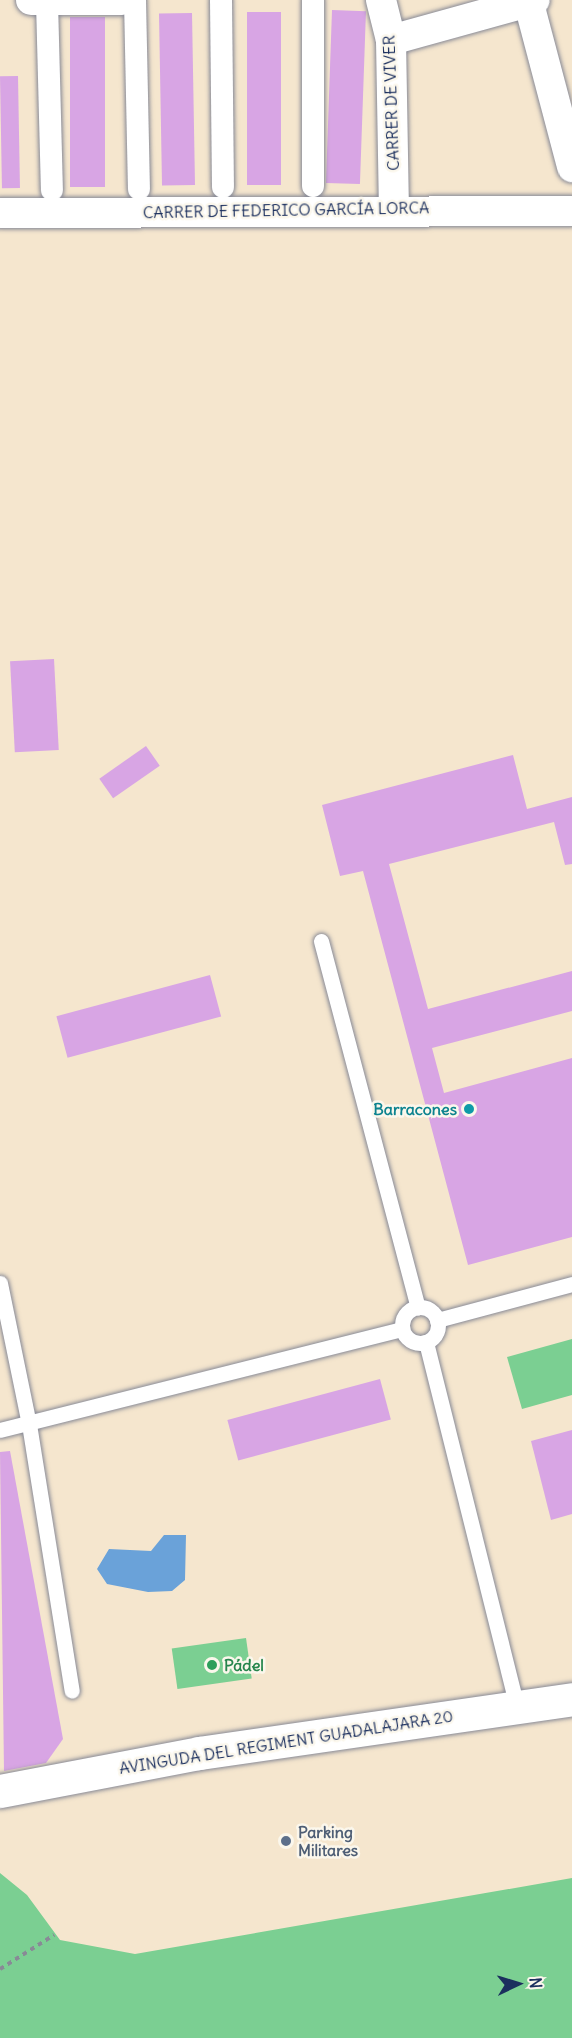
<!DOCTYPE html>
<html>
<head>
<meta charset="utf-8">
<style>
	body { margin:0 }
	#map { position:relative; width:572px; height:2038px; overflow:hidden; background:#f5e6ce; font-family:Delius,sans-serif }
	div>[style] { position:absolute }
	.green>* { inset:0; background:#7bcf92; transform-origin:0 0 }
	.water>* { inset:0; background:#6aa2d9 }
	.building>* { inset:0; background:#d8a5e4; transform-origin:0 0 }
	.path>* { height:4px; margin-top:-2px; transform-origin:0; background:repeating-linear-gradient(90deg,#888a96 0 4.5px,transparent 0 9px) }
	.roads { filter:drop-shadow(0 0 2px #888a96) drop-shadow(0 0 2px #888a96) }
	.service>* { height:15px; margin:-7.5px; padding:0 7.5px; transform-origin:7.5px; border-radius:7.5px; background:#fff }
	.service>.ring { margin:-7.5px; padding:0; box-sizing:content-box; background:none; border:15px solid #fff; border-radius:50% }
	.pedestrian>* { height:22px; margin:-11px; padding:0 11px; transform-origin:11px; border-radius:11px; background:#fff }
	.minor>* { height:30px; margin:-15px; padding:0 15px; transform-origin:15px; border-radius:15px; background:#fff }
	.tertiary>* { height:33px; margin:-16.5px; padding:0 16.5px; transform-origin:16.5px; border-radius:16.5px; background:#fff }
	.dots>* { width:16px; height:16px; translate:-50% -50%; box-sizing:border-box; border:3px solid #fbf7ec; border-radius:50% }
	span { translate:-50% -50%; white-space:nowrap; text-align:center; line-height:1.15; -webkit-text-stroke:5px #fbf7ec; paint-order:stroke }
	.street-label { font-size:16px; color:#1b2f5e }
	.culture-label { font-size:16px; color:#0d838f; font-weight:700 }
	.right { translate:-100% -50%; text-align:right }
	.leisure-label { font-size:16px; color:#27864d; font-weight:700 }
	.left { translate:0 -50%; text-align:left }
	.service-label { font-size:16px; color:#4e5e75; font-weight:700 }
	.north { position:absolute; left:488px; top:1954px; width:60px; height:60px; -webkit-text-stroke:4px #fbf7ec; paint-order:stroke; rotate:86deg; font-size:16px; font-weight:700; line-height:24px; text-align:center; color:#1b2f5e }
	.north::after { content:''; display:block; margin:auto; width:21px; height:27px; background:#1b2f5e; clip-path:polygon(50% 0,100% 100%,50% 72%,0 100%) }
</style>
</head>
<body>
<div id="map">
	<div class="green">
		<i style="clip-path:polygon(572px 1339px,572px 1395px,522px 1409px,507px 1357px)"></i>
		<i style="left:246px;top:1638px;width:41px;height:75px;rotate:82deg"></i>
		<i style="clip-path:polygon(0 1873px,27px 1895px,60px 1940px,135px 1954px,572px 1878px,572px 2038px,0 2038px)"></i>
	</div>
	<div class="water">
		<i style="clip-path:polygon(164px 1535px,186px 1535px,185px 1580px,172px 1591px,148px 1592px,107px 1584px,97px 1569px,109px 1549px,151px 1551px)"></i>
	</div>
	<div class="building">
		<i style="left:332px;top:10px;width:34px;height:173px;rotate:2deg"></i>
		<i style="left:247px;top:12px;width:34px;height:173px"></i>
		<i style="left:192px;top:13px;width:172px;height:33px;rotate:89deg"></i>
		<i style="left:70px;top:17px;width:35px;height:170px"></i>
		<i style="left:18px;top:76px;width:112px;height:18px;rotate:89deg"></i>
		<i style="left:54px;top:659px;width:91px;height:44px;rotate:87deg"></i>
		<i style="left:146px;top:746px;width:24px;height:57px;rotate:55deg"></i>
		<i style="clip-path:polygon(513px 755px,527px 809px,572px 797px,572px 864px,565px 865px,554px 822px,389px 864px,428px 1009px,572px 971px,572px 1011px,432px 1048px,444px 1093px,572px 1058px,572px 1237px,468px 1265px,363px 871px,340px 876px,322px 805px)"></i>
		<i style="left:210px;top:975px;width:43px;height:159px;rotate:75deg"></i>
		<i style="left:380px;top:1379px;width:42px;height:158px;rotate:75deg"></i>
		<i style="clip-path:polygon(572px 1430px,572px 1514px,551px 1520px,531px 1441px)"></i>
		<i style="clip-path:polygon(10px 1451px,63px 1739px,46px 1763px,4px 1771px,0 1452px)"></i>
	</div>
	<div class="path">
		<i style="left:0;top:1969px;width:64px;rotate:-32.2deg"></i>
	</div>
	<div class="roads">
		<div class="service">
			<i style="left:321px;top:941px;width:379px;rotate:75.2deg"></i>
			<i style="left:0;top:1283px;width:144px;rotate:78.4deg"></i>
			<i style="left:29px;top:1424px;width:270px;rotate:80.9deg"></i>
			<i class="ring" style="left:402px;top:1307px;width:21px;height:21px"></i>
			<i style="left:437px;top:1320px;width:140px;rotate:-14.9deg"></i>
			<i style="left:426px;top:1342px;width:375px;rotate:76deg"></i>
			<i style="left:0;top:1430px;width:414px;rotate:-14.1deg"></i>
		</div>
		<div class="pedestrian">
			<i style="left:135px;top:0;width:189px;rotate:88.8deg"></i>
			<i style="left:221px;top:0;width:187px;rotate:89.4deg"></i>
			<i style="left:313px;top:0;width:186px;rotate:90deg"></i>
			<i style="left:47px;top:2px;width:188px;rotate:88.5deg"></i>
		</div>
		<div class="minor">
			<i style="left:31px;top:0;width:91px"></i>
			<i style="left:381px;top:0;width:41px;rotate:76deg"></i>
			<i style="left:391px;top:40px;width:168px;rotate:89deg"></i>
			<i style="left:528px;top:0;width:173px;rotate:75.2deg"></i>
			<i style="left:391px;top:40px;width:149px;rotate:-15.5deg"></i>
			<i style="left:0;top:213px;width:572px;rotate:-0.2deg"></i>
		</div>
		<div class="tertiary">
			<i style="left:0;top:1791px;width:203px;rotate:-10.8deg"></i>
			<i style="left:199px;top:1753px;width:377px;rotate:-8.2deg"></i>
		</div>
	</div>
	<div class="dots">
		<i style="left:469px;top:1109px;background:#0f9aa8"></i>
		<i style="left:212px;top:1665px;background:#2e9e5b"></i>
		<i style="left:286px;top:1841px;background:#5c6f8a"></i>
	</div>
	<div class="street-label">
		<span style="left:391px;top:103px;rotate:-92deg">CARRER DE VIVER</span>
		<span style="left:286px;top:210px;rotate:-1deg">CARRER DE FEDERICO GARCÍA LORCA</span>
		<span style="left:286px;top:1742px;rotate:-9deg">AVINGUDA DEL REGIMENT GUADALAJARA 20</span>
	</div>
	<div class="culture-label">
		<span class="right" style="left:457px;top:1109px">Barracones</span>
	</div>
	<div class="leisure-label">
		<span class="left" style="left:224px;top:1665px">Pádel</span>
	</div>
	<div class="service-label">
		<span class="left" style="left:298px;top:1841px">Parking<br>Militares</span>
	</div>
	<div class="north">N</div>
</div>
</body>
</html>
